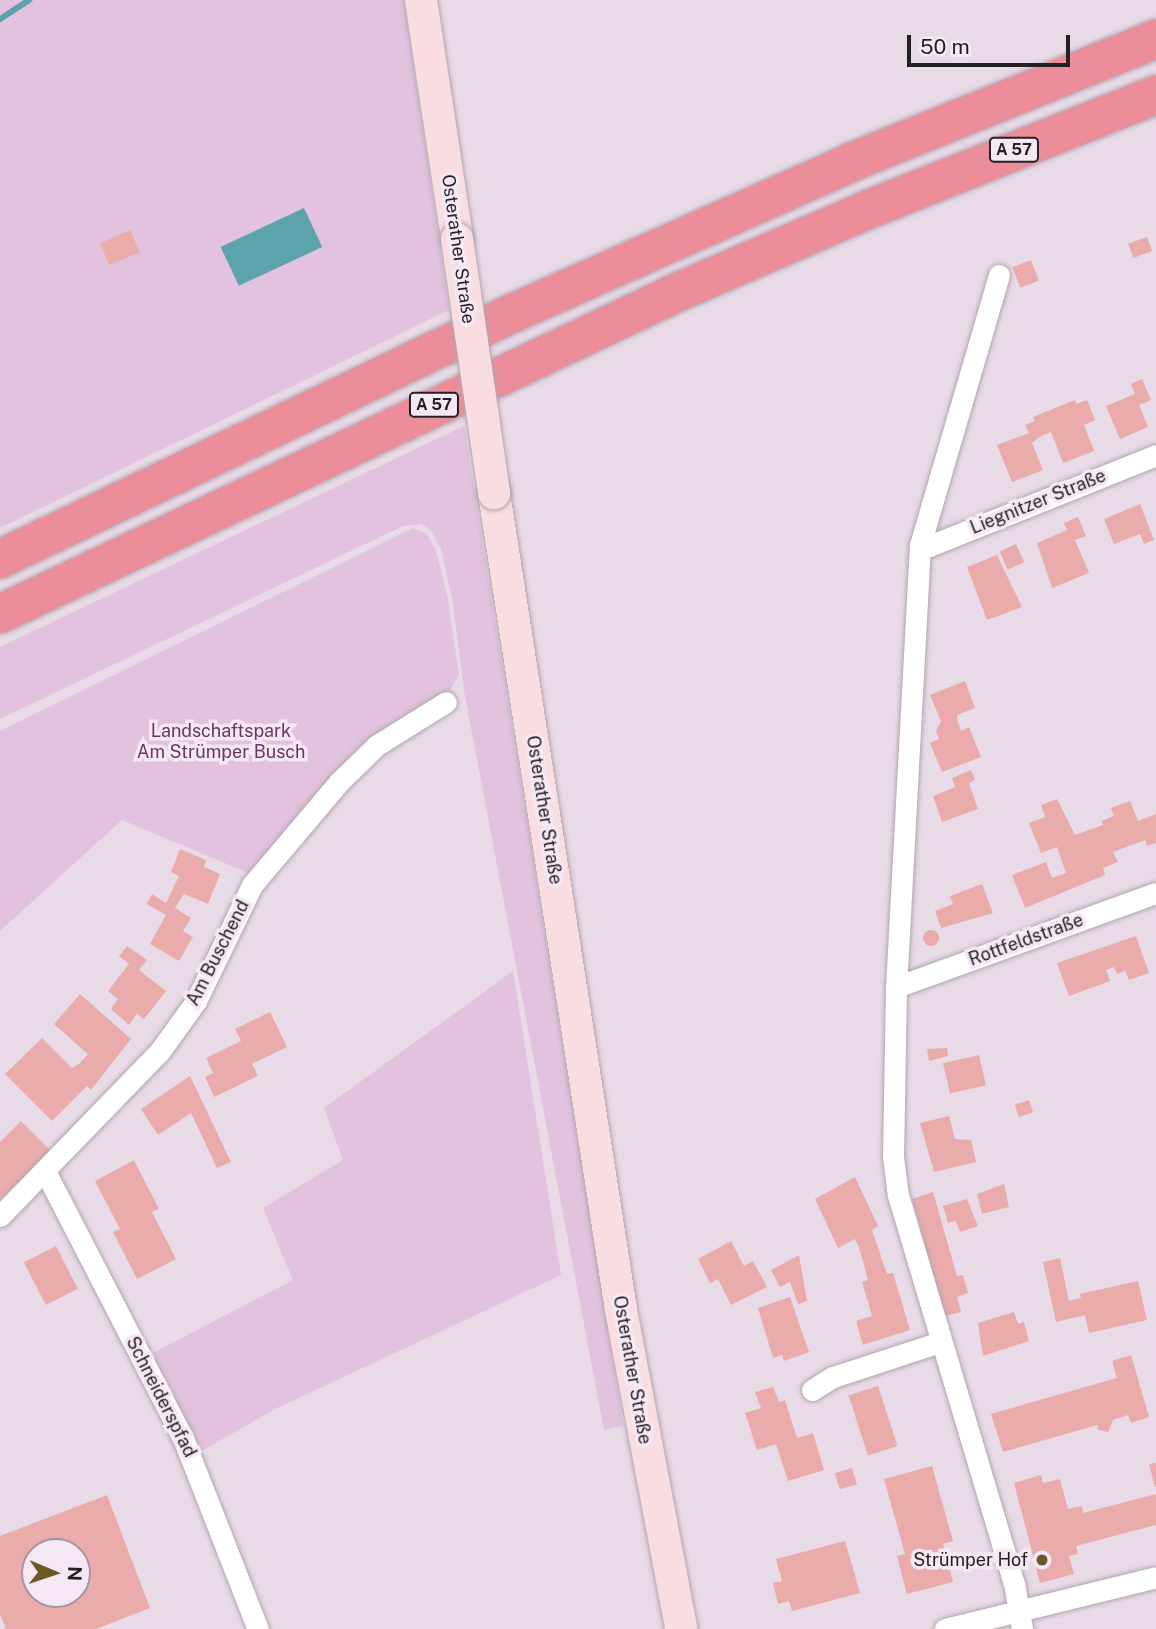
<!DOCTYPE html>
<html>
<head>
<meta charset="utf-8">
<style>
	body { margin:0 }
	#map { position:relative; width:1156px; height:1629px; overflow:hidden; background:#e9dae7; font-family:"Public Sans",sans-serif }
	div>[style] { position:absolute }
	.green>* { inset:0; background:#e2c2de }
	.water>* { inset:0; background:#5ca3ad; transform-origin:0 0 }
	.stream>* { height:6px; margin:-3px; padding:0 3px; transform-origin:3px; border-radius:3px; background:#5ca3ad }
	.building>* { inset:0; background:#e9acaa; transform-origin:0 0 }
	.round { border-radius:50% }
	.roads { filter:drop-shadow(0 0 2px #b3a5b1) drop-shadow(0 0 2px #b3a5b1) }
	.street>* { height:21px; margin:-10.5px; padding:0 10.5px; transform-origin:10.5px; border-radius:10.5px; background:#fff }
	.secondary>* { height:32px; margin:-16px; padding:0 16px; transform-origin:16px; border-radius:16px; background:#f9dde1 }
	.highway>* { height:38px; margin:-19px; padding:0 19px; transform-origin:19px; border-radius:19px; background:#eb8e9a }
	.bridges { filter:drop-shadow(0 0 2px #b3a5b1) drop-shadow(0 0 2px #b3a5b1) }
	.secondary-bridge>* { height:32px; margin:-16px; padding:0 16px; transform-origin:16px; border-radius:16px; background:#f9dde1 }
	.dots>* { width:19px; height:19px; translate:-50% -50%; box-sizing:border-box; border:4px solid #f6e7f4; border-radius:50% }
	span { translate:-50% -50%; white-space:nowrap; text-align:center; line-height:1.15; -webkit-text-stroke:7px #f6e7f4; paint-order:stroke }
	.shield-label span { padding:2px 5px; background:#f6e7f4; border:2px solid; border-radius:5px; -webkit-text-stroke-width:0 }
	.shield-label { font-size:16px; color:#241f23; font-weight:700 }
	.street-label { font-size:18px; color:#241f23 }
	.park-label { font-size:18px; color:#6b3667 }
	.poi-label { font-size:18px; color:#241f23 }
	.right { translate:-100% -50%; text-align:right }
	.north { position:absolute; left:21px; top:1538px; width:70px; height:70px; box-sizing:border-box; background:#f6e7f4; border:2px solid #a297a0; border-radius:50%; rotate:92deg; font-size:19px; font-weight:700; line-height:28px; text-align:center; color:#241f23 }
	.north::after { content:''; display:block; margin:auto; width:24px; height:32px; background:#6c5827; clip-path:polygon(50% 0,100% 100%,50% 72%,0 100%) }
	.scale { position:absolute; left:907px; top:35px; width:163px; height:32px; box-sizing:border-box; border:4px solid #241f23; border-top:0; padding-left:9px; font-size:21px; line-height:24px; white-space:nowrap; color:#241f23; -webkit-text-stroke:5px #f6e7f4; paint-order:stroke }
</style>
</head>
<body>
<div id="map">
	<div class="green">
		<i style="clip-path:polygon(0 0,404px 0,449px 310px,0 528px)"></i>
		<i style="clip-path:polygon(464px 426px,623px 1426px,604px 1430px,465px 696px,452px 599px,441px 549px,431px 530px,421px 524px,403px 526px,0 719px,0 647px)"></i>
		<i style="clip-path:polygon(413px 528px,427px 534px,436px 550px,448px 599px,459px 675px,449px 692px,423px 706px,251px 874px,122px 820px,0 931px,0 731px)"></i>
		<i style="clip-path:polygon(513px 971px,561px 1275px,275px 1409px,200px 1452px,153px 1353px,293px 1280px,263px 1208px,343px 1160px,324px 1108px)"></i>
	</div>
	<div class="water">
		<i style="left:304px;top:208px;width:43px;height:92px;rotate:65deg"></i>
	</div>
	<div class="stream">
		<i style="left:0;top:19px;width:35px;rotate:-33deg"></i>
	</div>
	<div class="building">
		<i style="left:130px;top:230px;width:24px;height:33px;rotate:66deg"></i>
		<i style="left:1147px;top:237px;width:15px;height:20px;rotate:70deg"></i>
		<i style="left:1031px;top:260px;width:22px;height:20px;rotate:69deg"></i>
		<i style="clip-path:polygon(1142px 379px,1151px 400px,1139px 405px,1148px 427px,1120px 439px,1106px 406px,1135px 394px,1131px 384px)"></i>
		<i style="clip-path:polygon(1075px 400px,1076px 404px,1087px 400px,1095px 420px,1084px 425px,1094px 451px,1063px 463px,1051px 432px,1041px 436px,1032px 443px,1043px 470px,1012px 482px,997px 445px,1029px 433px,1025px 425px,1035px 421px,1033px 417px)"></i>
		<i style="clip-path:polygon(1140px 504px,1154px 540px,1144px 544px,1140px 534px,1114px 544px,1104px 519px)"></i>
		<i style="clip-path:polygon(1078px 517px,1086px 536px,1075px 540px,1089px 573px,1052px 588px,1037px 543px,1067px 530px,1064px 523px)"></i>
		<i style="left:1016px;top:544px;width:20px;height:18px;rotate:66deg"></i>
		<i style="clip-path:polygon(997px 555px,1022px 607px,987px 620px,967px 567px)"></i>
		<i style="clip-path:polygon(965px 681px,975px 708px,957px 715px,958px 723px,961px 731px,969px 727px,981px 757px,942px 772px,930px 743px,939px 739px,936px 731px,941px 721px,930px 695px)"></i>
		<i style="clip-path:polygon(971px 770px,975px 780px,969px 783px,978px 809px,942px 822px,933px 796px,955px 787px,952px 778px)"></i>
		<i style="clip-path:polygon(1057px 799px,1075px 835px,1103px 825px,1102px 821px,1114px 816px,1111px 808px,1130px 801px,1138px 821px,1156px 814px,1156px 843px,1147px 846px,1145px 840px,1113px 852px,1118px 862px,1103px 868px,1105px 875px,1025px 908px,1012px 875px,1046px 862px,1052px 878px,1066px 873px,1057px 847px,1041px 853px,1029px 823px,1045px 817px,1041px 805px)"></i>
		<i style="clip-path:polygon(180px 849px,206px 860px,204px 867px,220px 874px,208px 904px,184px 894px,175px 908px,191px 918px,183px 931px,193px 937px,179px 961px,150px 944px,166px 915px,147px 904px,152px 894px,166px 903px,179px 876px,171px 872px)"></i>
		<i style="clip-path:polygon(982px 884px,993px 913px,941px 928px,935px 911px,953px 904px,950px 896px)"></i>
		<i class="round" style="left:923px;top:930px;width:16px;height:16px"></i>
		<i style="clip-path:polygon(1136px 936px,1149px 973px,1129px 980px,1125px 971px,1117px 974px,1114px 967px,1106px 970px,1110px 981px,1069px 996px,1057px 963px)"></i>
		<i style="clip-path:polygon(127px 946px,147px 960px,139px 970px,166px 991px,144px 1019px,137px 1014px,129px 1025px,111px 1009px,118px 999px,108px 991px,129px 964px,119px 956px)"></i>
		<i style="clip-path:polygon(80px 994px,131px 1039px,91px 1090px,87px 1086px,52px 1121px,5px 1074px,42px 1038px,72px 1068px,80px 1063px,88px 1054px,54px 1024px)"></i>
		<i style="clip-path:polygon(270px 1012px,287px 1047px,252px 1064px,258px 1076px,214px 1097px,205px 1077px,213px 1073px,206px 1058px,241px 1041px,235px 1029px)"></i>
		<i style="clip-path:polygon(947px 1048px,948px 1056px,929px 1061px,927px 1049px)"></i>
		<i style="left:979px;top:1055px;width:31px;height:37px;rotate:77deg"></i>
		<i style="clip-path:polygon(190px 1076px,231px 1162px,217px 1168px,191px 1113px,158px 1135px,141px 1109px)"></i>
		<i style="left:1029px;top:1100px;width:13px;height:15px;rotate:72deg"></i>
		<i style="clip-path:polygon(949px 1116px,955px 1139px,971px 1140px,976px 1162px,934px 1172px,920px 1123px)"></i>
		<i style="clip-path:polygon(21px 1121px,51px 1151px,0 1200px,0 1142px)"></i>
		<i style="clip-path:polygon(134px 1160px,159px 1209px,152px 1212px,176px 1259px,137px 1279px,113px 1232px,120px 1229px,95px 1181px)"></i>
		<i style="clip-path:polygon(855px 1177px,878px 1226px,872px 1230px,887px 1274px,893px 1273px,910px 1330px,863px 1345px,856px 1321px,872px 1316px,862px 1282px,868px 1280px,859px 1247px,855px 1239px,838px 1248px,815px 1199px)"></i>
		<i style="clip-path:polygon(1004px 1184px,1009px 1207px,982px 1214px,977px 1194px)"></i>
		<i style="clip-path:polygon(933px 1192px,957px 1276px,963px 1275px,968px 1293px,957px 1297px,961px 1312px,945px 1316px,912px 1199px)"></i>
		<i style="clip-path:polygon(967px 1199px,978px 1226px,960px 1232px,956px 1221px,948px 1223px,943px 1206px)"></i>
		<i style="clip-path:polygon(731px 1241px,744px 1266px,753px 1261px,767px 1287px,731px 1305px,718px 1279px,710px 1283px,698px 1259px)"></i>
		<i style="left:56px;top:1246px;width:48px;height:36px;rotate:63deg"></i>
		<i style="clip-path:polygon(799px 1255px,807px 1301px,798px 1304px,790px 1282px,780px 1287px,771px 1270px)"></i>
		<i style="clip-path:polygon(1060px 1258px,1069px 1301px,1081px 1298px,1080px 1294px,1138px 1281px,1147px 1320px,1089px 1333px,1085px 1315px,1056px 1322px,1043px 1262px)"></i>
		<i style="clip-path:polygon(790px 1297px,809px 1352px,784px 1361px,782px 1355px,773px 1358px,758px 1308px)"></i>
		<i style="clip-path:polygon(1014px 1312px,1018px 1324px,1024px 1322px,1029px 1341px,983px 1356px,978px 1323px)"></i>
		<i style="clip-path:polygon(1131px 1355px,1149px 1417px,1131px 1423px,1128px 1415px,1113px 1420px,1108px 1432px,1099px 1430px,1097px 1425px,1003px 1452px,991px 1414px,1117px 1378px,1112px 1361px)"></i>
		<i style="left:878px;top:1386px;width:63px;height:31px;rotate:72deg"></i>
		<i style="clip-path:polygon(773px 1387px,779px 1402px,785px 1400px,797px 1438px,813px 1433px,824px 1470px,788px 1481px,776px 1444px,757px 1450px,745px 1413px,761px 1408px,755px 1392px)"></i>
		<i style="clip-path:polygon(1156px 1463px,1156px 1487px,1155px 1487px,1149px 1464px)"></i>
		<i style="clip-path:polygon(932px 1466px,953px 1541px,943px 1544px,953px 1582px,907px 1594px,897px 1556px,905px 1554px,884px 1479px)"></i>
		<i style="left:852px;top:1468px;width:17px;height:18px;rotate:73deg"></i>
		<i style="clip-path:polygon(1041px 1475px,1043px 1483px,1060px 1479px,1068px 1509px,1082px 1506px,1083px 1513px,1156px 1494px,1156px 1525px,1076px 1546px,1078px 1554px,1069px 1556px,1074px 1574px,1040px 1583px,1014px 1483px)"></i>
		<i style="clip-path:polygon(evenodd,107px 1495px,150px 1608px,96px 1629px,6px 1629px,0 1614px,0 1536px,107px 1495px,35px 1552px,77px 1552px,77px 1594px,35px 1594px,35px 1552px)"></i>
		<i style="clip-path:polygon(845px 1541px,860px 1593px,792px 1611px,789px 1601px,778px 1604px,773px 1583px,782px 1581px,776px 1559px)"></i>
	</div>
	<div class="roads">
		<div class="street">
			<i style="left:999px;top:275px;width:281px;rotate:106.3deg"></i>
			<i style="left:920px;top:545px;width:443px;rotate:93.1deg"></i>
			<i style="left:896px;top:987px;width:169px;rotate:91deg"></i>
			<i style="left:893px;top:1156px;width:39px;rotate:83deg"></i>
			<i style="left:898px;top:1195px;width:405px;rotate:73.4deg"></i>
			<i style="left:1014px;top:1583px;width:47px;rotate:80.1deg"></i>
			<i style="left:920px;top:545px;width:9px;rotate:6deg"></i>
			<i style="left:929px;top:546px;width:245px;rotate:-21.8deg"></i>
			<i style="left:896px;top:987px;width:276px;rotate:-19.9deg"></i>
			<i style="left:46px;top:1173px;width:298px;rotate:62.7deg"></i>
			<i style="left:183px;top:1438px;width:205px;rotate:68.6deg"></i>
			<i style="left:0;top:1216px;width:230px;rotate:-45.9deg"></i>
			<i style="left:160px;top:1051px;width:62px;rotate:-54.2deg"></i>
			<i style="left:196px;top:1001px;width:129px;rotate:-64.2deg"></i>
			<i style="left:252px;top:885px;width:136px;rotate:-49.8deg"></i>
			<i style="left:340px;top:781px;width:52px;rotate:-44.2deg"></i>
			<i style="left:377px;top:745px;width:81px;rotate:-31.9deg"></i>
			<i style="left:812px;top:1390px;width:25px;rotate:-32deg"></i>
			<i style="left:833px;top:1377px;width:113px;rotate:-18.1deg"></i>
			<i style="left:945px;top:1629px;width:217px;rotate:-13.8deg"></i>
		</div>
		<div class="secondary">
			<i style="left:421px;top:0;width:242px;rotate:81.4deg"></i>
			<i style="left:494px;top:493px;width:827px;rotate:81.16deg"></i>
			<i style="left:621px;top:1310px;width:325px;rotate:79.3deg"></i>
		</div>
		<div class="highway">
			<i style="left:0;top:559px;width:567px;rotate:-25.62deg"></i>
			<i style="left:511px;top:314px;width:376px;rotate:-24deg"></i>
			<i style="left:854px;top:161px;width:326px;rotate:-22deg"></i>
			<i style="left:0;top:614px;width:751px;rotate:-25.4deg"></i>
			<i style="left:678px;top:292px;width:211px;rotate:-23.4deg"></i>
			<i style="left:872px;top:208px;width:306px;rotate:-21.7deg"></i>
		</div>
	</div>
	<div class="bridges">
		<div class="secondary-bridge">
			<i style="left:457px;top:239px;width:257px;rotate:81.7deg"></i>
		</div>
	</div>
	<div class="dots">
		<i style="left:1042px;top:1560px;background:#6c5827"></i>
	</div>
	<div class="shield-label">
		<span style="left:1014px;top:150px">A 57</span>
		<span style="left:434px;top:405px">A 57</span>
	</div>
	<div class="street-label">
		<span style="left:458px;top:249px;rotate:82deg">Osterather Straße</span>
		<span style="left:1038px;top:502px;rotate:-22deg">Liegnitzer Straße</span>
		<span style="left:544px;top:810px;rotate:81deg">Osterather Straße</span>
		<span style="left:1026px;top:940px;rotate:-20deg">Rottfeldstraße</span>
		<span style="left:218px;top:953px;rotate:-63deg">Am Buschend</span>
		<span style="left:632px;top:1370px;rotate:80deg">Osterather Straße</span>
		<span style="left:161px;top:1397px;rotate:63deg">Schneiderspfad</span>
	</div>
	<div class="park-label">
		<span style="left:221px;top:742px">Landschaftspark<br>Am Strümper Busch</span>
	</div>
	<div class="poi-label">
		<span class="right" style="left:1028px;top:1560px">Strümper Hof</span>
	</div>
	<div class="north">N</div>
	<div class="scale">50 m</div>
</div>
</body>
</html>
